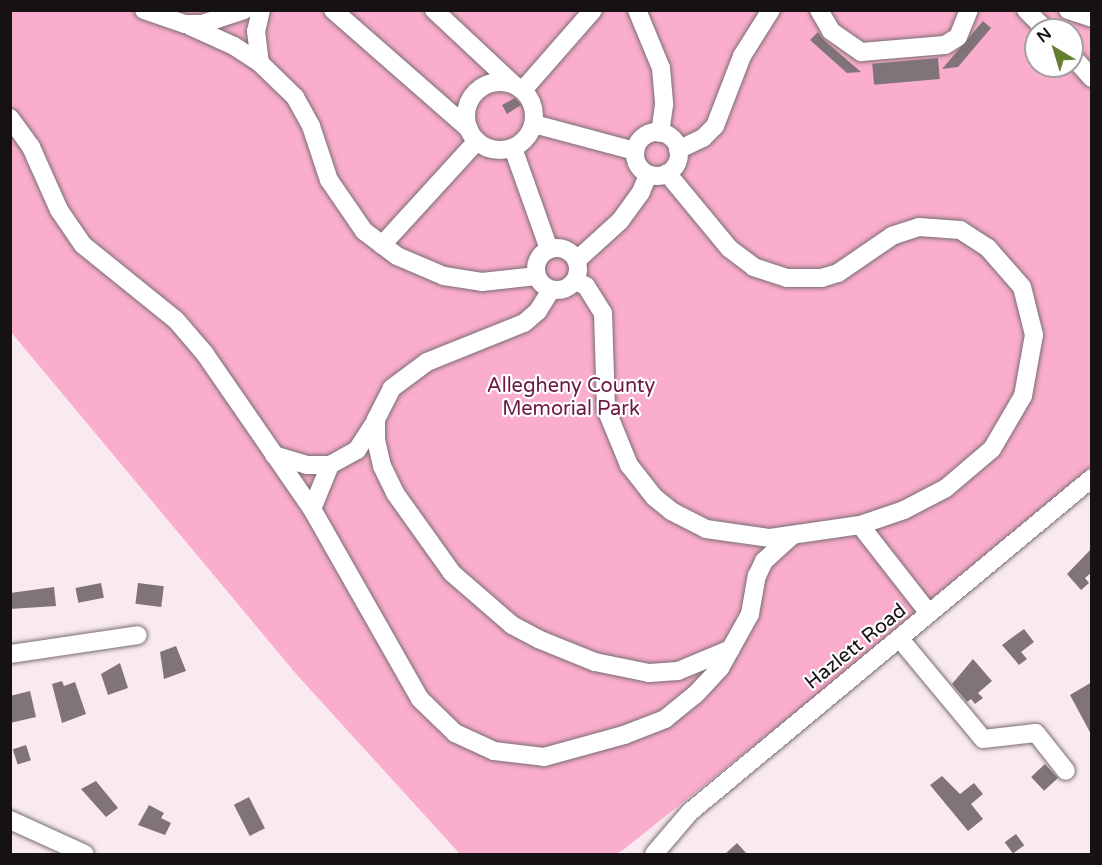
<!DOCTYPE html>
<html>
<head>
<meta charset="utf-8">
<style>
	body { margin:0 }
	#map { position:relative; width:1102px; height:865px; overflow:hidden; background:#f9eaf0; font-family:"Varela Round",sans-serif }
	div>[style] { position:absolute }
	.green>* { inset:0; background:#faadcd }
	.building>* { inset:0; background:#817479; transform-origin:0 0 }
	.roads { filter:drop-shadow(0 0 2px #796c71) drop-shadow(0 0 2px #796c71) }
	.minor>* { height:18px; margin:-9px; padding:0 9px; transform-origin:9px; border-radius:9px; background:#fff }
	.minor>.ring { margin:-9px; padding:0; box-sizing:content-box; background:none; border:18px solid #fff; border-radius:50% }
	span { translate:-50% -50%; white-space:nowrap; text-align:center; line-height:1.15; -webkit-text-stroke:4.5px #fff; paint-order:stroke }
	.park-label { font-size:20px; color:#6b1845 }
	.street-label { font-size:20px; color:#161113 }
	.frame { position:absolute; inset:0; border:12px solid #161113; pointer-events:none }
	.north { position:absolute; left:1024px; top:18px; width:60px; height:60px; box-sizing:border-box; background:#fff; border:2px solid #a2a0a1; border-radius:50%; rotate:322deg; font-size:16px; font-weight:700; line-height:24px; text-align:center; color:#161113 }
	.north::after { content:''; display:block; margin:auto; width:21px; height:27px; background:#657e31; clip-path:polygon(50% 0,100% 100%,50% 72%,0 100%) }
</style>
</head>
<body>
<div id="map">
	<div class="green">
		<i style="clip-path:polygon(evenodd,10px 11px,1091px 11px,1091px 471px,932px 604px,623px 850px,615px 854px,460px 854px,297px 675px,11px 332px,10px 11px,1036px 30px,1072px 30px,1072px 66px,1036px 66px,1036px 30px)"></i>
	</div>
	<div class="building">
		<i style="clip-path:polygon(983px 21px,991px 28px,958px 67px,942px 69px)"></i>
		<i style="clip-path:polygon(818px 32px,824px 40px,861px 72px,847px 73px,810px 40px)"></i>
		<i style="left:938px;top:58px;width:21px;height:66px;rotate:85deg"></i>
		<i style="clip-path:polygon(515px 98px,521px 105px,507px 114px,502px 105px)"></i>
		<i style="clip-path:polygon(1092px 548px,1092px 572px,1085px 578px,1089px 583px,1081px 590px,1067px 574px)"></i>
		<i style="left:101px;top:583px;width:15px;height:26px;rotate:79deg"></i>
		<i style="left:138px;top:583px;width:26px;height:21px;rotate:7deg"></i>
		<i style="clip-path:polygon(54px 587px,56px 606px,10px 609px,10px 593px)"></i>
		<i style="clip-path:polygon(1024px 629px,1034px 642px,1021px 652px,1027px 659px,1019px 665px,1002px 645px)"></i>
		<i style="clip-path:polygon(176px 646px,186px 671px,164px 679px,160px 652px)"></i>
		<i style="clip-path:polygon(973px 659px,992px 681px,978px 693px,983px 698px,975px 704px,971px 699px,967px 702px,952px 684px)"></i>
		<i style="clip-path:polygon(120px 663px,128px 688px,108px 695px,101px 674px)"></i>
		<i style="clip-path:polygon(62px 681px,64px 686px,75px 682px,86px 714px,62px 723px,52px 684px)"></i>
		<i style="clip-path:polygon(1092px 682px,1092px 736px,1070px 695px)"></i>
		<i style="clip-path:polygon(30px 691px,36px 717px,10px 723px,10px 696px)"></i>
		<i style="left:26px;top:745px;width:16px;height:14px;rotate:72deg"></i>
		<i style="left:1045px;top:764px;width:19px;height:19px;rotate:47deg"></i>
		<i style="clip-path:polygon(942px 776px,960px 794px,974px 783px,983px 794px,971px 804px,983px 819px,968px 831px,930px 785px)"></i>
		<i style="clip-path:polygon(96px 781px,118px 808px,106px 817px,81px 789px)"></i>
		<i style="left:249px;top:797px;width:35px;height:17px;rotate:63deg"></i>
		<i style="clip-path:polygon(149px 805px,164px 813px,161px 818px,171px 823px,165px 835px,138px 825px)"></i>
		<i style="left:1016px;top:834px;width:14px;height:14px;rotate:54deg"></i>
		<i style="clip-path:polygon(737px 843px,748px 855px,724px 855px)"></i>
	</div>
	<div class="roads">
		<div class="minor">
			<i style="left:144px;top:10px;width:43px;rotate:18.9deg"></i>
			<i style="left:185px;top:24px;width:17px"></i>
			<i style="left:202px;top:24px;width:44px;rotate:-18.4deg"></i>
			<i style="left:261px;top:10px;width:22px;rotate:103deg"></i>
			<i style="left:256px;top:31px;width:32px;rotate:83deg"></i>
			<i style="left:260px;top:63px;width:49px;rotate:44.2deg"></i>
			<i style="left:295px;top:97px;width:33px;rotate:61deg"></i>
			<i style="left:311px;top:126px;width:57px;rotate:71.6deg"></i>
			<i style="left:329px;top:180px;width:62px;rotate:55.5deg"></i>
			<i style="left:364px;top:231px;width:41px;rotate:37.1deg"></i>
			<i style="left:397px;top:256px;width:51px;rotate:23.1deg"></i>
			<i style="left:444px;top:276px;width:38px;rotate:9deg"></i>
			<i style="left:482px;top:282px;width:55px;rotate:-6.2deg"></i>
			<i style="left:333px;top:10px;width:181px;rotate:41.2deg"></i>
			<i style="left:434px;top:10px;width:108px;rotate:43.1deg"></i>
			<i style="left:637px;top:10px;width:63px;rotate:67.5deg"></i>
			<i style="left:661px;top:68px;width:37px;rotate:85deg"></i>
			<i style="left:664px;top:105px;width:28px;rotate:98deg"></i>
			<i style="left:819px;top:10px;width:24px;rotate:60deg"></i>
			<i style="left:831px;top:31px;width:37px;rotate:35deg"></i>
			<i style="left:861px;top:52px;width:84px;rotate:-4.8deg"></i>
			<i style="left:945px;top:45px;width:15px;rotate:-32deg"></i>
			<i style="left:958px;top:37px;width:29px;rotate:-68deg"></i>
			<i style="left:1026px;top:10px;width:28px;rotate:45deg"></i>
			<i style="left:1068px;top:10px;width:25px;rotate:18deg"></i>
			<i style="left:190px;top:26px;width:48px;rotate:24.4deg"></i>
			<i style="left:234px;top:46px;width:31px;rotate:33deg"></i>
			<i style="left:1072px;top:56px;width:30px;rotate:48deg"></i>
			<i class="ring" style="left:466px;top:82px;width:50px;height:50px"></i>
			<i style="left:523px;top:90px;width:106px;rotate:-48.8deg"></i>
			<i style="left:10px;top:118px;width:36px;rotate:54deg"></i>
			<i style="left:31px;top:147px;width:69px;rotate:66deg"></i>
			<i style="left:59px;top:210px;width:42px;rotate:55.6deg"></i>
			<i style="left:83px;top:245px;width:119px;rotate:38.9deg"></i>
			<i style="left:176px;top:320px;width:45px;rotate:49.5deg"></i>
			<i style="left:205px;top:354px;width:188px;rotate:55.4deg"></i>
			<i style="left:312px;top:509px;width:219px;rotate:60.4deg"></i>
			<i style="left:420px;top:699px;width:49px;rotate:44.2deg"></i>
			<i style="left:455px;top:733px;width:43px;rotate:24.8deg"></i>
			<i style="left:494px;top:751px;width:50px;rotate:6.8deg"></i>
			<i style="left:544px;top:757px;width:83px;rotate:-15.4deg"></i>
			<i style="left:624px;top:735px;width:44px;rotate:-21.3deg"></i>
			<i style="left:665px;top:719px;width:38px;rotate:-39deg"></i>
			<i style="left:695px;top:695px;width:37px;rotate:-47deg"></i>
			<i style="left:720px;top:668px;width:62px;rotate:-60.9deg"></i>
			<i style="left:750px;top:614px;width:39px;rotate:-80deg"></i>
			<i style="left:757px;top:576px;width:17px;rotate:-65deg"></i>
			<i style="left:764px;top:561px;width:36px;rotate:-42deg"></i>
			<i style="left:534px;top:124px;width:105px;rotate:15deg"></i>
			<i class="ring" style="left:635px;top:132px;width:26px;height:26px"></i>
			<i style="left:513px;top:148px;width:107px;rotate:70.4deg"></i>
			<i style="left:678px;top:150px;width:28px;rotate:-26deg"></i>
			<i style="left:703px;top:138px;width:17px;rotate:-45deg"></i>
			<i style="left:715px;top:126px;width:75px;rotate:-68.9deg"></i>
			<i style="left:742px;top:56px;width:54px;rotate:-57.8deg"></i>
			<i style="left:382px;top:245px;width:141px;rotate:-47.6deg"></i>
			<i class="ring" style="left:536px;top:248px;width:24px;height:24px"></i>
			<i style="left:577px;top:260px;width:58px;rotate:-42.2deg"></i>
			<i style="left:620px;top:221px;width:36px;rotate:-54deg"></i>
			<i style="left:641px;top:192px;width:18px;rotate:-68deg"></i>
			<i style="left:575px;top:281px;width:12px;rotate:24deg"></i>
			<i style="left:586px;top:286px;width:32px;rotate:58deg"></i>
			<i style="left:603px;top:313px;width:96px;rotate:88.2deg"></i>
			<i style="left:606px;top:409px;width:61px;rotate:67.7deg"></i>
			<i style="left:629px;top:465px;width:41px;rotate:52deg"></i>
			<i style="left:654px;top:497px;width:22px;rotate:39deg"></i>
			<i style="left:671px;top:511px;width:39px;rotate:27deg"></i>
			<i style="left:706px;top:529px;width:65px;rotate:8deg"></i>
			<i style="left:770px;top:538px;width:91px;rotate:-8.2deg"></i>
			<i style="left:860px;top:525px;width:46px;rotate:-18.8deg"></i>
			<i style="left:904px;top:510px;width:47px;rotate:-27.6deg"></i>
			<i style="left:946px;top:488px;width:60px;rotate:-40.3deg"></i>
			<i style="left:992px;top:449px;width:61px;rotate:-59.7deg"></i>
			<i style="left:1023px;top:396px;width:62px;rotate:-79.8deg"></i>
			<i style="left:1034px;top:335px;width:49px;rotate:-104deg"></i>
			<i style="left:1022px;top:287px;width:52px;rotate:-131.1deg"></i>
			<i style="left:988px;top:248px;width:33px;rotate:-147deg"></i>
			<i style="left:960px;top:230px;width:41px;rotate:-175.8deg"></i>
			<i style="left:919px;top:227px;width:28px;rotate:162deg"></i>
			<i style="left:892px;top:236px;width:65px;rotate:145.6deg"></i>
			<i style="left:838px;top:273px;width:17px;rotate:163deg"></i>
			<i style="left:822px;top:278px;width:35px;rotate:180deg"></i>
			<i style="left:787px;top:278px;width:35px;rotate:-162deg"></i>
			<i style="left:754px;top:267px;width:31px;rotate:-143deg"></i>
			<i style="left:729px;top:248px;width:97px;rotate:-129.6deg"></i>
			<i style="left:551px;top:290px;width:25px;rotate:122deg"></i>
			<i style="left:538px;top:311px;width:18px;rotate:139deg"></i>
			<i style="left:524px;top:323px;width:105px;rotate:158.1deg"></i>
			<i style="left:427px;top:362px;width:44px;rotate:143.4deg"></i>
			<i style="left:392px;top:388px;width:35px;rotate:117deg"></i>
			<i style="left:376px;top:419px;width:21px;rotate:90deg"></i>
			<i style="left:376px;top:440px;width:27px;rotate:77deg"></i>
			<i style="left:382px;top:466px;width:30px;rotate:64deg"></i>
			<i style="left:395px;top:493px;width:98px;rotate:54.5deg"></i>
			<i style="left:452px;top:573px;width:79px;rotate:40.9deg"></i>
			<i style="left:512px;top:625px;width:30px;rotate:28deg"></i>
			<i style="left:538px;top:639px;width:61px;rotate:22deg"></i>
			<i style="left:595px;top:662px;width:55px;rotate:11.5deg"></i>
			<i style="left:649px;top:673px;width:29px;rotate:-4deg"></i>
			<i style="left:678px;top:671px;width:57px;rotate:-22.5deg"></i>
			<i style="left:274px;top:455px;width:34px;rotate:17deg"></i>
			<i style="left:307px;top:465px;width:23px"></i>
			<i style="left:330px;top:465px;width:31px;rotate:-29deg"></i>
			<i style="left:357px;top:450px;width:31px;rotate:-57deg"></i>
			<i style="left:312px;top:509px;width:48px;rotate:-67.8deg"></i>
			<i style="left:860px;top:525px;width:104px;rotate:52deg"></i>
			<i style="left:900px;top:639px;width:130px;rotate:50.3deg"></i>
			<i style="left:983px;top:739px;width:53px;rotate:-6.5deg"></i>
			<i style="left:1036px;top:733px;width:48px;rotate:51.7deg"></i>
			<i style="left:10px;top:654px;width:129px;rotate:-8.4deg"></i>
			<i style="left:10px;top:820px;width:82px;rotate:24.4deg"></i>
			<i style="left:654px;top:854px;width:55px;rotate:-49.4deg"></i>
			<i style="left:690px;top:812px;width:523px;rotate:-39.72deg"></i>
		</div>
	</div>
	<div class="park-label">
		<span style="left:571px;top:398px">Allegheny County<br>Memorial Park</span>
	</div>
	<div class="street-label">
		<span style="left:856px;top:647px;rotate:-39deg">Hazlett Road</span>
	</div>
	<div class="frame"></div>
	<div class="north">N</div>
</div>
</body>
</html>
